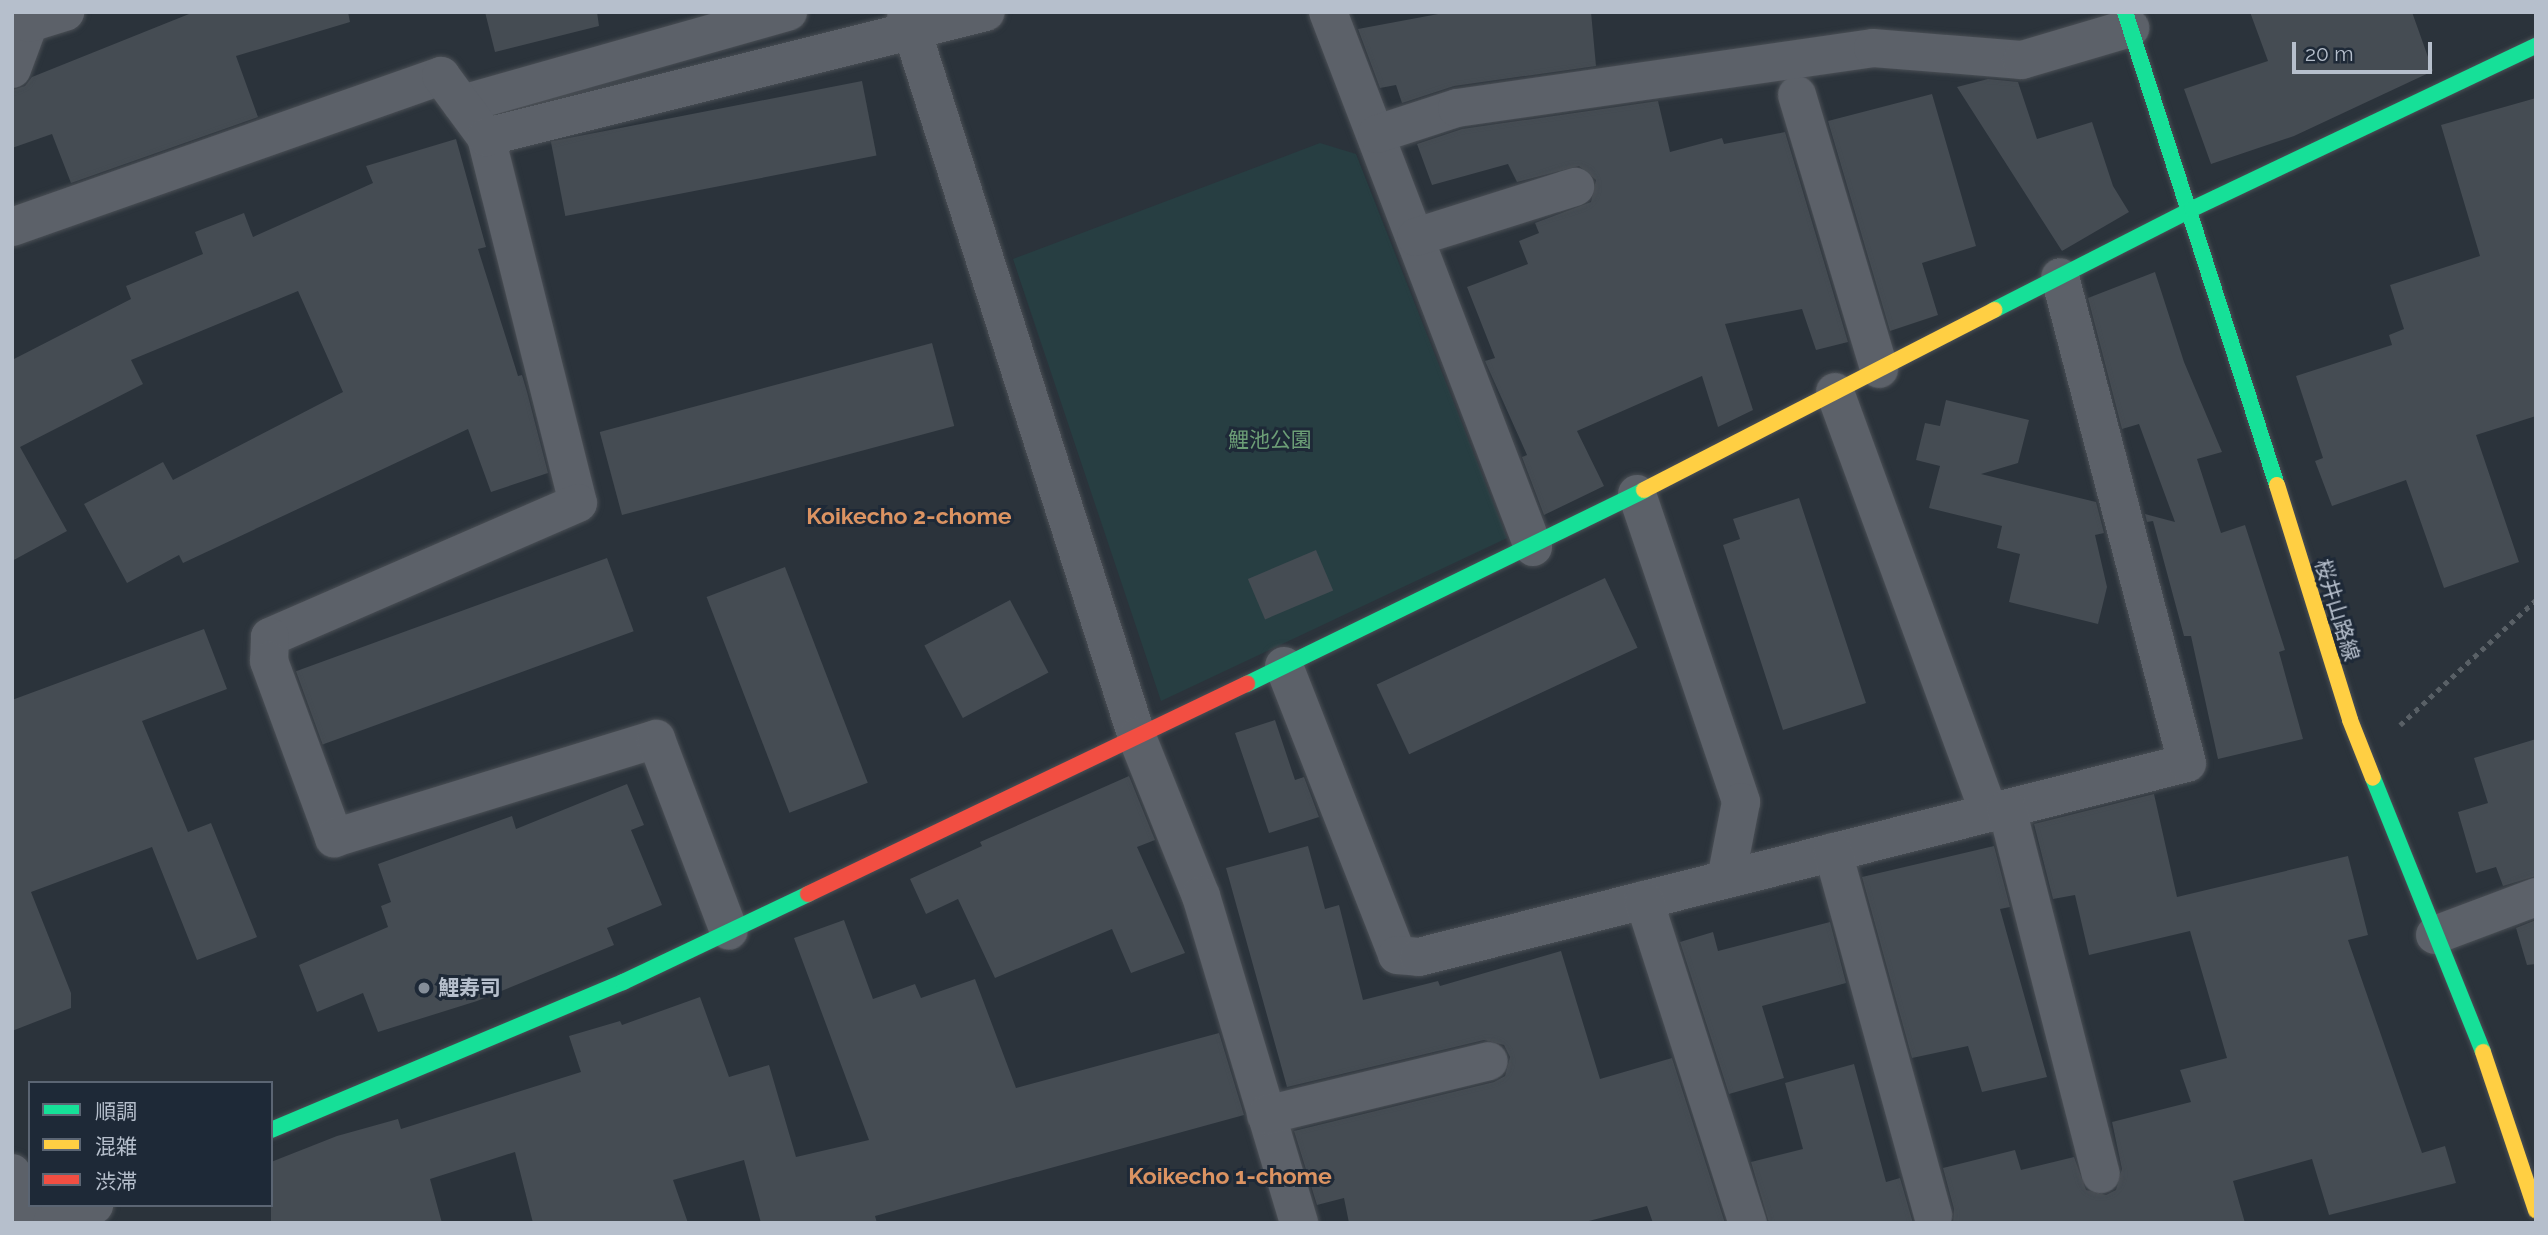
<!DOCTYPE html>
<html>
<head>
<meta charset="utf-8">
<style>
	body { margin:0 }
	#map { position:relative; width:2548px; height:1235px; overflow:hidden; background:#2b333b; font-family:Raleway,"Noto Sans JP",sans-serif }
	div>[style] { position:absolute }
	.green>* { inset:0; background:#273e42 }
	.building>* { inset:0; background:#454c53; transform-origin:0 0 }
	.path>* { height:4.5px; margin-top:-2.25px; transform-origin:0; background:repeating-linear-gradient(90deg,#596066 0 5px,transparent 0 10px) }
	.roads { filter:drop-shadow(0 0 2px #4a4f55) drop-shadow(0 0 2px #4a4f55) }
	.street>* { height:38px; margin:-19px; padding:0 19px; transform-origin:19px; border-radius:19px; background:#5c6169 }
	.fast>* { height:16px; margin:-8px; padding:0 8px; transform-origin:8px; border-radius:8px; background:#16e098 }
	.slow>* { height:16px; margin:-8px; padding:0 8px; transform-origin:8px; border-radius:8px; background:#ffcf43 }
	.jam>* { height:16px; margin:-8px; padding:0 8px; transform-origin:8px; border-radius:8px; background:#f24e42 }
	.dots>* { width:19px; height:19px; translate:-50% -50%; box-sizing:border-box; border:4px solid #1e2937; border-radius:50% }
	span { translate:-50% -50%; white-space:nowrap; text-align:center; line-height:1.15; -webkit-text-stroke:6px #1e2937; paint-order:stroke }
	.park-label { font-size:21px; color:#6c9e76 }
	.street-label { font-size:21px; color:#b6bfcc }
	.poi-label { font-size:21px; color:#b6bfcc; font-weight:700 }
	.left { translate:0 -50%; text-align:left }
	.neighbourhood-label { font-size:23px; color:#db9362; font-weight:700 }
	.frame { position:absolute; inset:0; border:14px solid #b6bfcc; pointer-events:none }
	.legend { position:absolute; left:28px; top:1081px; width:245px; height:126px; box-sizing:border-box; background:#1e2937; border:2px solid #5b6573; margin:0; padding:9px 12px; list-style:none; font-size:21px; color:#b6bfcc }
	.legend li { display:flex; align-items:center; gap:14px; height:35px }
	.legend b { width:35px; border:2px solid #5b6573 }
	.scale { position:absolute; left:2292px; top:42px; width:140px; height:32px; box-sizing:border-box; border:4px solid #b6bfcc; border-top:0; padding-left:9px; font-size:21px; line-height:24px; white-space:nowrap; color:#b6bfcc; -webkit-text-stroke:5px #1e2937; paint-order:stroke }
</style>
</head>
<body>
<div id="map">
	<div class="green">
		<i style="clip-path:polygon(1320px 143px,1356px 154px,1507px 538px,1161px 701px,1013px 259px)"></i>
	</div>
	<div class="building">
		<i style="clip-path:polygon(194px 12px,348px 12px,350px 22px,236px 56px,258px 117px,71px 183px,52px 134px,12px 148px,12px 90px,25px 86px,32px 77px)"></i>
		<i style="clip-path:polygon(485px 12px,597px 12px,599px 26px,495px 52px)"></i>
		<i style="clip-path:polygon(1449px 12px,1591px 12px,1596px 66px,1454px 86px,1402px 103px,1396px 85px,1380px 88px,1358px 29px)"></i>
		<i style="clip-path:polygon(2250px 12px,2412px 12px,2433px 71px,2294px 136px,2211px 164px,2184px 89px,2268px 61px)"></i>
		<i style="clip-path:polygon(1988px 79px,2018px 82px,2037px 139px,2092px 122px,2113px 186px,2129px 212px,2062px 251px,1957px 87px)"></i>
		<i style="left:862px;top:81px;width:76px;height:317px;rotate:79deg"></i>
		<i style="clip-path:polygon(1932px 94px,1976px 246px,1922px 263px,1938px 315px,1890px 331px,1828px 121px)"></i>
		<i style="clip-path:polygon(2536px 98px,2536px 416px,2476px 435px,2519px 562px,2444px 588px,2406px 480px,2332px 506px,2315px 461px,2323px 458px,2296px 376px,2392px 345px,2389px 335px,2404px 329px,2390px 285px,2480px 256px,2441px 125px)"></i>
		<i style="clip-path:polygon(1658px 101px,1670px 152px,1722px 138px,1724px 144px,1785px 132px,1848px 342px,1816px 350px,1802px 309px,1725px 324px,1753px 410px,1718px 427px,1702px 376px,1577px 431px,1604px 486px,1544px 515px,1522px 457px,1527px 455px,1485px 361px,1495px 358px,1467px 287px,1528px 264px,1519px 241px,1539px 233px,1535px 223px,1591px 202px,1596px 180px,1579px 166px,1517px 182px,1508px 164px,1432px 185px,1417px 144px,1462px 129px)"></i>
		<i style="clip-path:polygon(456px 139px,486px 247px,478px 249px,518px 376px,522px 375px,527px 392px,548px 473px,491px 492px,468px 429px,183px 563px,179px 555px,127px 583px,84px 504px,163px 462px,173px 480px,343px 392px,298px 291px,131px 360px,143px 384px,20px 447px,67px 531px,12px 561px,12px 360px,131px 299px,126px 286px,203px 254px,195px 232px,244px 213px,253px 237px,373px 183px,366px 166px)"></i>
		<i style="clip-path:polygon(2155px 272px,2184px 362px,2222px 452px,2197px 459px,2221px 533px,2245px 525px,2285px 650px,2279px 652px,2303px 739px,2218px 759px,2191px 636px,2184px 636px,2153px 521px,2147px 522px,2145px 514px,2175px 522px,2139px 424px,2122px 429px,2088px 298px)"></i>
		<i style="left:932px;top:343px;width:86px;height:344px;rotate:75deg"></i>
		<i style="clip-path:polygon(1946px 400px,2029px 420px,2018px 463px,1981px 474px,2096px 502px,2104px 533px,2095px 535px,2107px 587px,2098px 624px,2009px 602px,2020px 554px,1997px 548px,2002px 526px,1929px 508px,1940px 466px,1916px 460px,1925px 423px,1940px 426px)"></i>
		<i style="clip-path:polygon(1799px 498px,1866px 703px,1783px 730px,1723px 545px,1740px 539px,1733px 519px)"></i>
		<i style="left:1316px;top:550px;width:44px;height:74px;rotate:67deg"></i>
		<i style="left:607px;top:558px;width:78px;height:331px;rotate:70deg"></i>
		<i style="left:785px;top:567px;width:231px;height:84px;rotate:69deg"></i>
		<i style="left:1605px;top:578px;width:77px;height:252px;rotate:65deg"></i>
		<i style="left:1010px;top:600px;width:82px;height:97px;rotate:62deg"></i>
		<i style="clip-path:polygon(204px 629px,227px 689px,142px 721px,188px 832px,211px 823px,257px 937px,197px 960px,152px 847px,31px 892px,71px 993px,71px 1008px,12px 1031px,12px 700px)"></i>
		<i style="clip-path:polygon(1275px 720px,1295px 780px,1304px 777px,1319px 817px,1269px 833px,1235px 733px)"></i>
		<i style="clip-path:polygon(2536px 739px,2536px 876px,2503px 886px,2496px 867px,2476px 873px,2458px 812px,2488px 803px,2474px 758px)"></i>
		<i style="clip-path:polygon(1129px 776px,1155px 840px,1137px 847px,1185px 953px,1131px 973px,1112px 929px,995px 978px,958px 899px,926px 914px,910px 879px,982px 846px,980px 842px)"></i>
		<i style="clip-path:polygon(627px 784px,644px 825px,631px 830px,662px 905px,607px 928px,614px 945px,477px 1001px,378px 1032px,363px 993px,317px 1012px,299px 965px,388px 927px,381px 906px,391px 902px,378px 864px,512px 816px,516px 829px)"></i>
		<i style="clip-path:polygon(2154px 794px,2177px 897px,2348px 856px,2368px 935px,2348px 940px,2422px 1153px,2445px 1146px,2456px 1183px,2329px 1215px,2312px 1159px,2233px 1181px,2245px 1223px,1953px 1223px,1954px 1209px,1943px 1168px,2015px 1150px,2021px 1170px,2074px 1157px,2086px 1190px,2106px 1195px,2116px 1190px,2122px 1169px,2112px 1122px,2191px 1102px,2180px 1070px,2227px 1058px,2190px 931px,2089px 955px,2075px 895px,2053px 899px,2034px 824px)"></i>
		<i style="clip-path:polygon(1308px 846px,1325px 909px,1339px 905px,1363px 1000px,1438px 981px,1440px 986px,1561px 951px,1600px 1079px,1672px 1058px,1725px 1223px,1653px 1223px,1647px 1206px,1581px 1223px,1349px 1223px,1344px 1198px,1317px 1205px,1294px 1131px,1494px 1082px,1505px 1076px,1510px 1057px,1504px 1045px,1484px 1040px,1287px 1087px,1226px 868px)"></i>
		<i style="clip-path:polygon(1994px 846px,2010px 907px,2000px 909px,2047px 1077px,1982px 1092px,1968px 1046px,1912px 1058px,1862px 877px)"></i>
		<i style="clip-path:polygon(844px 920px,873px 999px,915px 984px,921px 998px,975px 979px,1016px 1088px,1219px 1033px,1244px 1115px,875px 1216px,877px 1223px,761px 1223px,744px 1160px,673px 1180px,688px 1223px,533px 1223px,515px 1152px,430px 1179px,442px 1223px,271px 1223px,271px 1162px,337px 1136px,398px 1119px,401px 1129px,581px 1072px,569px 1036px,620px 1021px,622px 1025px,700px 997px,729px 1077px,769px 1065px,796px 1157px,869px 1140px,794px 938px)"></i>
		<i style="clip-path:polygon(2536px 920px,2536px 964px,2527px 965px,2516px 928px)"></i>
		<i style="clip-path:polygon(1830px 922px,1846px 983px,1762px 1006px,1784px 1078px,1729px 1094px,1680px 942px,1713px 932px,1718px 951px)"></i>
		<i style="clip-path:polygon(1854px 1064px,1886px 1182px,1900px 1178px,1913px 1223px,1769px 1223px,1751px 1162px,1803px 1149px,1785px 1083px)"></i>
	</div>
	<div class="path">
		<i style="left:2400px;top:725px;width:185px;rotate:-42.6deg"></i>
	</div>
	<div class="roads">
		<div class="street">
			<i style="left:906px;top:12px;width:761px;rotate:72.33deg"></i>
			<i style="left:1137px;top:737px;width:171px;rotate:68.1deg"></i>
			<i style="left:1201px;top:896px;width:341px;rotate:73.3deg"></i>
			<i style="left:1328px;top:12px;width:573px;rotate:69.03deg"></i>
			<i style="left:12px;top:69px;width:49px;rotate:-69.7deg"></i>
			<i style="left:29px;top:23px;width:38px;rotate:-17deg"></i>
			<i style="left:1797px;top:95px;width:286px;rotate:73.3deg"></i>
			<i style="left:462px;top:104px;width:339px;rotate:-15.8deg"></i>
			<i style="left:1377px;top:134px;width:84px;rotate:-18deg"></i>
			<i style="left:1457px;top:108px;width:420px;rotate:-8.2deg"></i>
			<i style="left:1873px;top:48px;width:149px;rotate:4.6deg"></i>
			<i style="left:2022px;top:60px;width:113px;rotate:-16.5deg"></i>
			<i style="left:486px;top:137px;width:377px;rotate:75.9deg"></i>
			<i style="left:578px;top:503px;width:336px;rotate:156.5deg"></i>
			<i style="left:270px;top:637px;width:24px;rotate:92deg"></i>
			<i style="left:269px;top:661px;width:189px;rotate:69.8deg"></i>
			<i style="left:334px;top:838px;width:337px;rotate:-17.1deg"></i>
			<i style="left:656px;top:739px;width:205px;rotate:69.2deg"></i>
			<i style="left:12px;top:227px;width:455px;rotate:-19.4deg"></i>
			<i style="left:441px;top:76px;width:76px;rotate:53.6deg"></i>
			<i style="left:486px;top:137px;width:515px;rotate:-14.04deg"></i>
			<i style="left:1416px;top:237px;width:167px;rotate:-17.5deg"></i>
			<i style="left:1835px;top:392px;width:448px;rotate:69.9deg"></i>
			<i style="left:1637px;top:494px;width:325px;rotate:71.3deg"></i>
			<i style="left:1741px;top:802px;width:78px;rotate:101deg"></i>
			<i style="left:1284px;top:666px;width:310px;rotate:68.6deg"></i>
			<i style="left:1397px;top:955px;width:22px;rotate:5deg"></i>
			<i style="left:1419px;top:957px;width:792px;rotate:-14.18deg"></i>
			<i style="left:2187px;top:763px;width:502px;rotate:-104.64deg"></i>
			<i style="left:2007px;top:809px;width:377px;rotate:75.6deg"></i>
			<i style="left:1833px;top:852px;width:377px;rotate:74.6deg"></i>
			<i style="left:1644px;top:900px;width:339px;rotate:72.2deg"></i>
			<i style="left:2435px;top:935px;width:108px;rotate:-20.6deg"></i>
			<i style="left:1266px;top:1115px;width:229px;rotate:-13.6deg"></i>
			<i style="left:12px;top:1173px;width:54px;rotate:68.2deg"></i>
			<i style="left:52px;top:1223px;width:46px;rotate:-23.2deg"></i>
		</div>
		<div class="fast">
			<i style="left:2125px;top:12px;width:497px;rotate:72.2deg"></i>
			<i style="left:1994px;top:310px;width:222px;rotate:-27deg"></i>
			<i style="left:2192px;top:209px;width:381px;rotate:-25.4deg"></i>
			<i style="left:1247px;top:684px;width:442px;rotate:-26deg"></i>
			<i style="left:2373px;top:778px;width:295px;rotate:68.1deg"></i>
			<i style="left:271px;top:1130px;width:382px;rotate:-22.8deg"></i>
			<i style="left:623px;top:982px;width:205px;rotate:-25.4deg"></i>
		</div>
		<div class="slow">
			<i style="left:2277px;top:485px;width:246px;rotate:72.7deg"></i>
			<i style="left:2350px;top:720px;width:62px;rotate:68.4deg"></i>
			<i style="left:1644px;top:490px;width:394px;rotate:-27.2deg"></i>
			<i style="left:2483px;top:1052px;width:167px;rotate:71.5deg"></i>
		</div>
		<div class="jam">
			<i style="left:808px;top:894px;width:487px;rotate:-25.6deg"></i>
		</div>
	</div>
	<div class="dots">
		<i style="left:424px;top:988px;background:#858e99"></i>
	</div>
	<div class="park-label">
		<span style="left:1270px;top:440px">鯉池公園</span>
	</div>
	<div class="street-label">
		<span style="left:2337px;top:610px;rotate:73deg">桜井山路線</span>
	</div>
	<div class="poi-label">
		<span class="left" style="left:438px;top:988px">鯉寿司</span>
	</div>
	<div class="neighbourhood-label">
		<span style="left:909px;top:516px">Koikecho 2-chome</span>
		<span style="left:1230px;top:1176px">Koikecho 1-chome</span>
	</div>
	<div class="frame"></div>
	<ul class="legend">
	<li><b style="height:9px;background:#16e098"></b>順調</li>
	<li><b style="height:9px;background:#ffcf43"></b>混雑</li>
	<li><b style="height:9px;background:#f24e42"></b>渋滞</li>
	</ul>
	<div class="scale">20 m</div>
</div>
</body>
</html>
